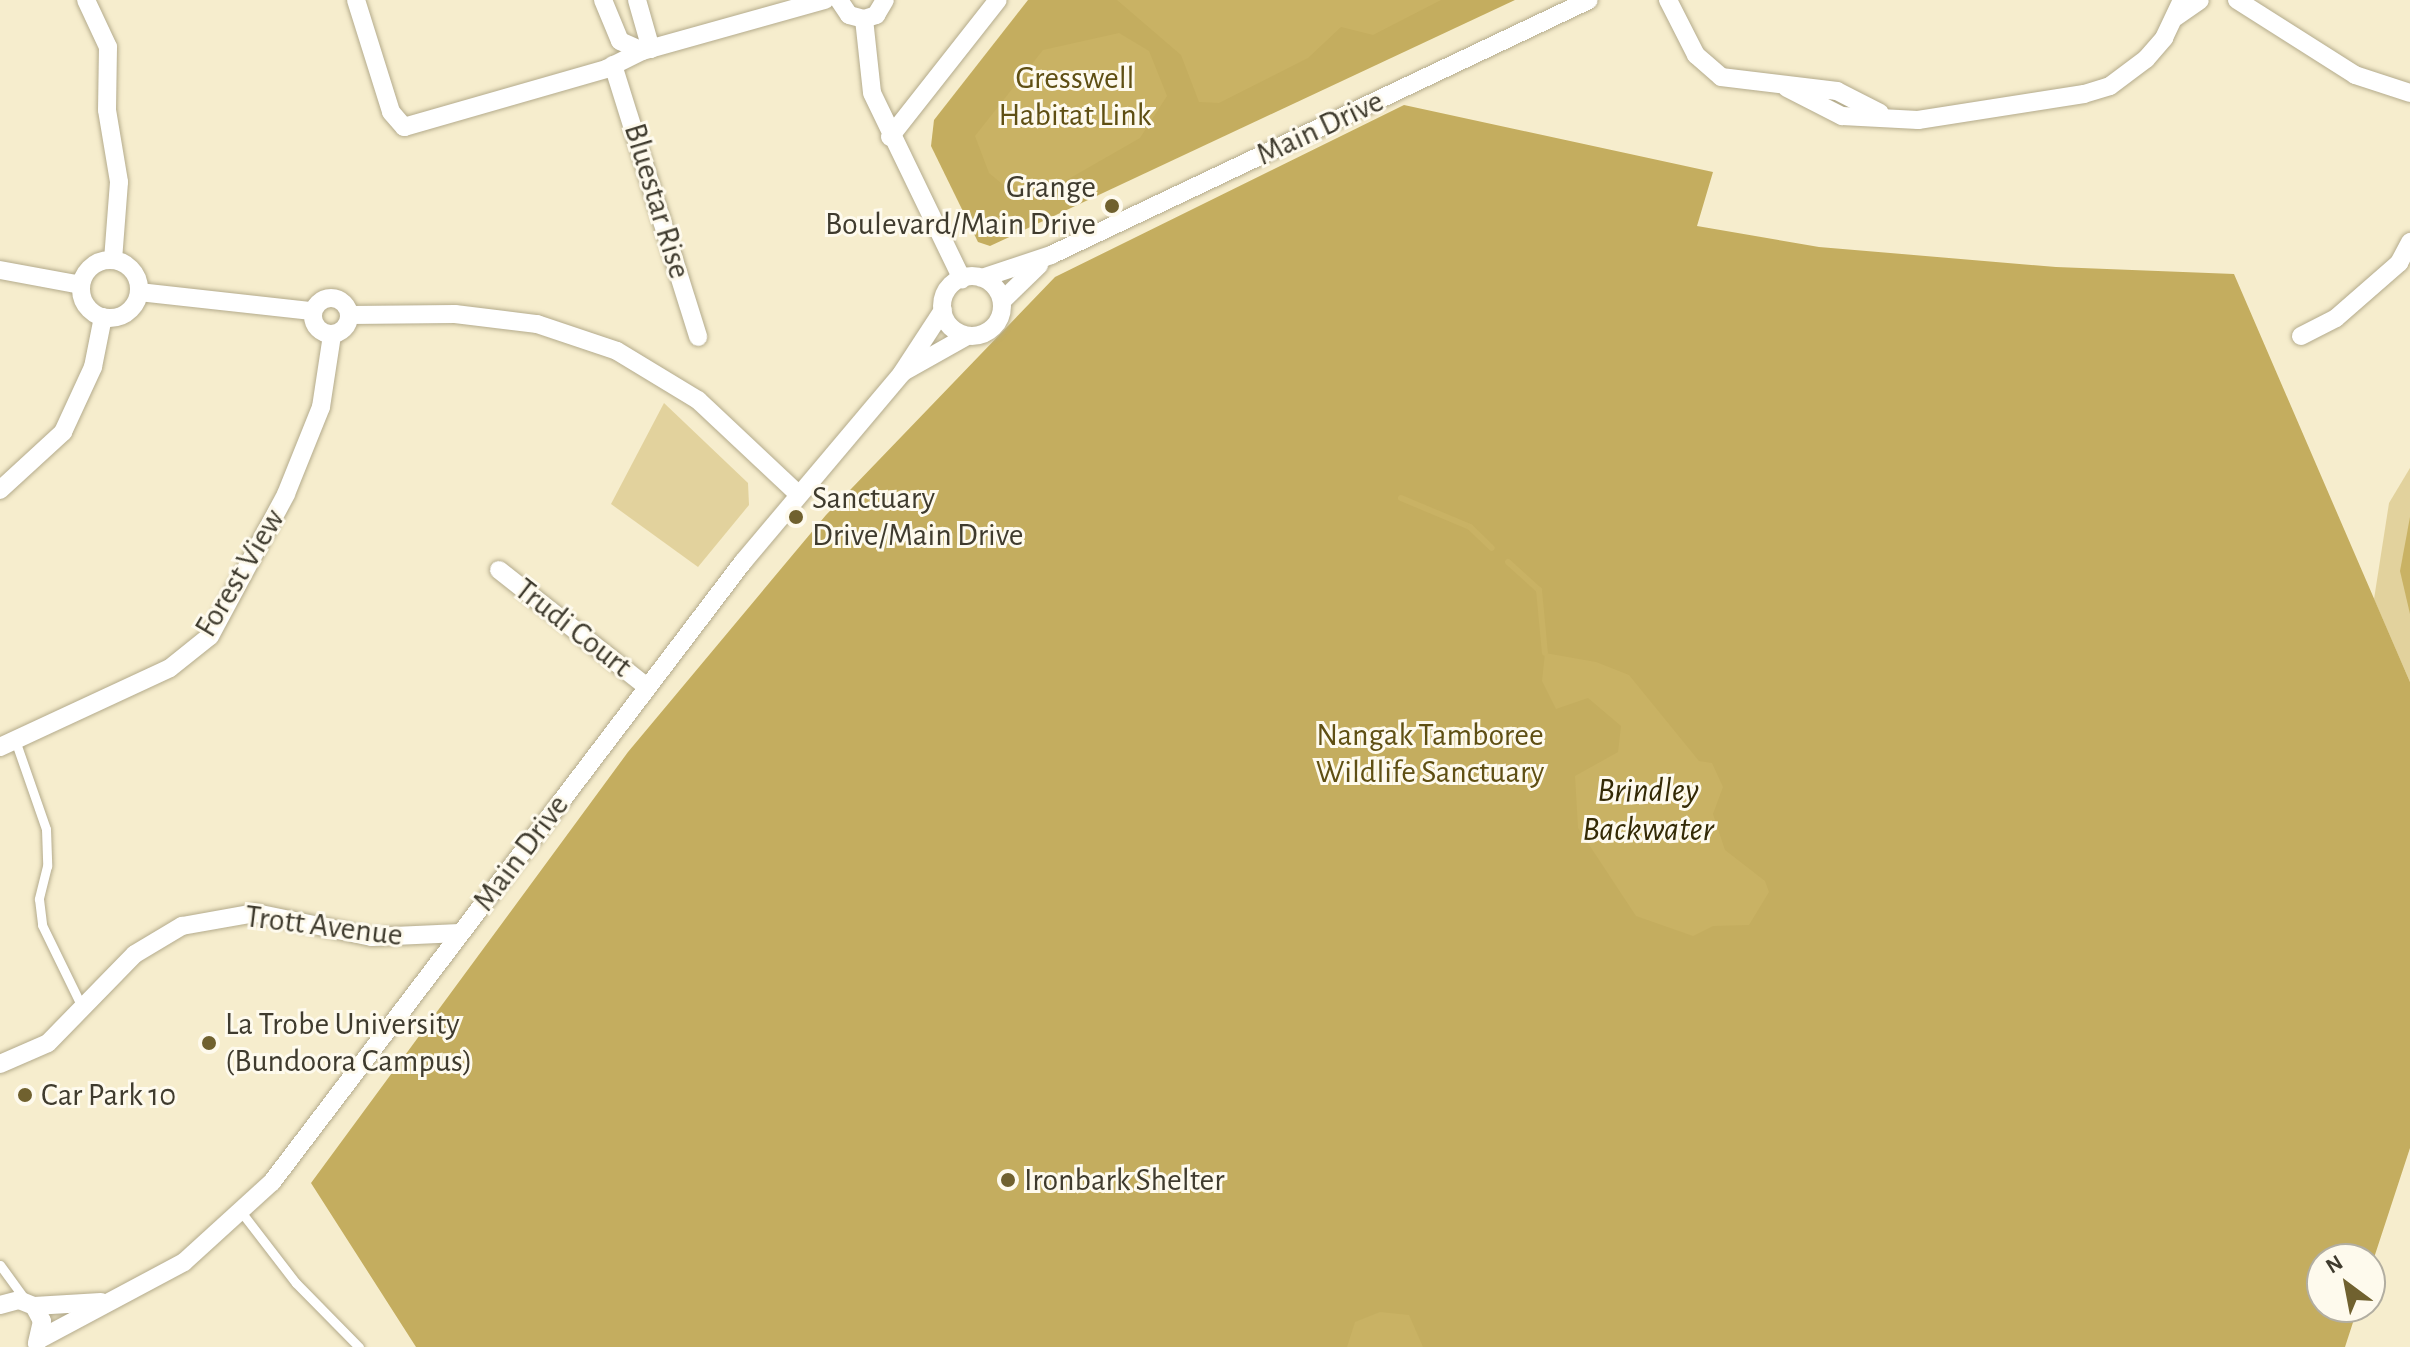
<!DOCTYPE html>
<html>
<head>
<meta charset="utf-8">
<style>
	body { margin:0 }
	#map { position:relative; width:2410px; height:1347px; overflow:hidden; background:#f6edcd; font-family:"Alegreya Sans",sans-serif }
	div>[style] { position:absolute }
	.green>* { inset:0; background:#e2d29d }
	.forest>* { inset:0; background:#c4ad5f }
	.water>* { inset:0; background:#c9b264 }
	.stream>* { height:6px; margin:-3px; padding:0 3px; transform-origin:3px; border-radius:3px; background:#c9b264 }
	.roads { filter:drop-shadow(0 0 2px #b4ab8c) drop-shadow(0 0 2px #b4ab8c) }
	.service>* { height:9px; margin:-4.5px; padding:0 4.5px; transform-origin:4.5px; border-radius:4.5px; background:#fff }
	.minor>* { height:18px; margin:-9px; padding:0 9px; transform-origin:9px; border-radius:9px; background:#fff }
	.minor>.ring { margin:-9px; padding:0; box-sizing:content-box; background:none; border:18px solid #fff; border-radius:50% }
	.dots>* { width:22px; height:22px; translate:-50% -50%; box-sizing:border-box; border:4px solid #fefaed; border-radius:50% }
	span { translate:-50% -50%; white-space:nowrap; text-align:center; line-height:1.15; -webkit-text-stroke:6px #fefaed; paint-order:stroke }
	.park-label { font-size:32px; color:#5f4f13 }
	.street-label { font-size:32px; color:#3f3b2e }
	.poi-label { font-size:32px; color:#3f3b2e }
	.right { translate:-100% -50%; text-align:right }
	.left { translate:0 -50%; text-align:left }
	.water-label { font-size:34px; color:#342a06; font-style:italic }
	.north { position:absolute; left:2306px; top:1243px; width:80px; height:80px; box-sizing:border-box; background:#fefaed; border:2px solid #b2aea1; border-radius:50%; rotate:328deg; font-size:22px; font-weight:700; line-height:32px; text-align:center; color:#3f3b2e }
	.north::after { content:''; display:block; margin:auto; width:28px; height:36px; background:#70612f; clip-path:polygon(50% 0,100% 100%,50% 72%,0 100%) }
</style>
</head>
<body>
<div id="map">
	<div class="green">
		<i style="clip-path:polygon(664px 403px,748px 483px,749px 505px,698px 567px,611px 504px)"></i>
		<i style="clip-path:polygon(2410px 468px,2410px 682px,2374px 599px,2389px 503px)"></i>
	</div>
	<div class="forest">
		<i style="clip-path:polygon(1028px 0,1515px 0,990px 246px,978px 242px,931px 146px,934px 120px)"></i>
		<i style="clip-path:polygon(1404px 105px,1713px 172px,1697px 226px,1819px 247px,2056px 267px,2234px 274px,2410px 682px,2410px 1148px,2370px 1270px,2370px 1259px,2322px 1259px,2322px 1307px,2358px 1307px,2345px 1347px,416px 1347px,311px 1183px,628px 752px,826px 515px,1055px 277px)"></i>
	</div>
	<div class="water">
		<i style="clip-path:polygon(1117px 0,1441px 0,1373px 35px,1341px 27px,1308px 58px,1219px 103px,1199px 102px,1181px 55px)"></i>
		<i style="clip-path:polygon(1119px 33px,1149px 51px,1167px 96px,1140px 138px,1065px 181px,1007px 188px,989px 173px,975px 136px,1043px 50px)"></i>
		<i style="clip-path:polygon(2410px 517px,2410px 614px,2400px 571px)"></i>
		<i style="clip-path:polygon(1545px 653px,1596px 662px,1629px 675px,1699px 761px,1712px 763px,1723px 787px,1713px 814px,1725px 850px,1765px 881px,1769px 892px,1749px 925px,1713px 926px,1693px 936px,1636px 916px,1578px 828px,1575px 776px,1618px 752px,1621px 726px,1588px 698px,1556px 709px,1542px 681px)"></i>
		<i style="clip-path:polygon(1380px 1312px,1409px 1315px,1423px 1347px,1347px 1347px,1355px 1322px)"></i>
	</div>
	<div class="stream">
		<i style="left:1401px;top:498px;width:75px;rotate:22.8deg"></i>
		<i style="left:1470px;top:527px;width:30px;rotate:44deg"></i>
		<i style="left:1508px;top:562px;width:42px;rotate:42.1deg"></i>
		<i style="left:1539px;top:590px;width:63px;rotate:84.6deg"></i>
	</div>
	<div class="roads">
		<div class="service">
			<i style="left:15px;top:740px;width:94px;rotate:70.8deg"></i>
			<i style="left:46px;top:829px;width:37px;rotate:88deg"></i>
			<i style="left:47px;top:866px;width:34px;rotate:104deg"></i>
			<i style="left:39px;top:899px;width:26px;rotate:83deg"></i>
			<i style="left:42px;top:925px;width:93px;rotate:64deg"></i>
			<i style="left:242px;top:1213px;width:88px;rotate:52.4deg"></i>
			<i style="left:296px;top:1283px;width:90px;rotate:45.5deg"></i>
			<i style="left:0;top:1265px;width:41px;rotate:54deg"></i>
		</div>
		<div class="minor">
			<i style="left:86px;top:0;width:52px;rotate:64.9deg"></i>
			<i style="left:108px;top:47px;width:63px;rotate:90.9deg"></i>
			<i style="left:107px;top:110px;width:73px;rotate:80.5deg"></i>
			<i style="left:119px;top:182px;width:78px;rotate:94.4deg"></i>
			<i style="left:356px;top:0;width:117px;rotate:72.6deg"></i>
			<i style="left:391px;top:112px;width:20px;rotate:49deg"></i>
			<i style="left:404px;top:127px;width:210px;rotate:-16deg"></i>
			<i style="left:606px;top:69px;width:40px;rotate:-26.6deg"></i>
			<i style="left:603px;top:0;width:44px;rotate:67.5deg"></i>
			<i style="left:620px;top:41px;width:24px;rotate:24deg"></i>
			<i style="left:642px;top:51px;width:190px;rotate:-15.6deg"></i>
			<i style="left:637px;top:0;width:51px;rotate:74.1deg"></i>
			<i style="left:839px;top:0;width:18px;rotate:56deg"></i>
			<i style="left:849px;top:15px;width:16px;rotate:15deg"></i>
			<i style="left:864px;top:19px;width:13px;rotate:-18deg"></i>
			<i style="left:876px;top:15px;width:17px;rotate:-59deg"></i>
			<i style="left:1668px;top:0;width:62px;rotate:63deg"></i>
			<i style="left:1696px;top:55px;width:33px;rotate:41deg"></i>
			<i style="left:1721px;top:77px;width:117px;rotate:6.9deg"></i>
			<i style="left:1837px;top:91px;width:48px;rotate:27.1deg"></i>
			<i style="left:2237px;top:0;width:140px;rotate:32.4deg"></i>
			<i style="left:2355px;top:75px;width:58px;rotate:18.1deg"></i>
			<i style="left:2176px;top:17px;width:29px;rotate:-35deg"></i>
			<i style="left:864px;top:19px;width:74px;rotate:83.8deg"></i>
			<i style="left:872px;top:93px;width:207px;rotate:64.2deg"></i>
			<i style="left:613px;top:65px;width:285px;rotate:72.6deg"></i>
			<i style="left:1787px;top:88px;width:62px;rotate:27deg"></i>
			<i style="left:1842px;top:116px;width:76px;rotate:3deg"></i>
			<i style="left:1918px;top:120px;width:168px;rotate:-8.9deg"></i>
			<i style="left:2084px;top:94px;width:27px;rotate:-17deg"></i>
			<i style="left:2110px;top:86px;width:45px;rotate:-36.9deg"></i>
			<i style="left:2146px;top:59px;width:28px;rotate:-49deg"></i>
			<i style="left:2164px;top:38px;width:42px;rotate:-64.7deg"></i>
			<i style="left:890px;top:137px;width:174px;rotate:-51.8deg"></i>
			<i class="ring" style="left:81px;top:260px;width:40px;height:40px"></i>
			<i style="left:0;top:270px;width:82px;rotate:10.5deg"></i>
			<i class="ring" style="left:942px;top:276px;width:42px;height:42px"></i>
			<i style="left:982px;top:278px;width:73px;rotate:-18.4deg"></i>
			<i style="left:1051px;top:255px;width:595px;rotate:-25.36deg"></i>
			<i style="left:139px;top:292px;width:174px;rotate:6.3deg"></i>
			<i class="ring" style="left:313px;top:298px;width:18px;height:18px"></i>
			<i style="left:1002px;top:301px;width:52px;rotate:-44.2deg"></i>
			<i style="left:350px;top:315px;width:105px;rotate:-0.5deg"></i>
			<i style="left:455px;top:314px;width:83px;rotate:7deg"></i>
			<i style="left:537px;top:324px;width:84px;rotate:18.6deg"></i>
			<i style="left:617px;top:351px;width:95px;rotate:31.2deg"></i>
			<i style="left:698px;top:400px;width:137px;rotate:43.2deg"></i>
			<i style="left:2301px;top:336px;width:39px;rotate:-27deg"></i>
			<i style="left:2336px;top:318px;width:84px;rotate:-41.1deg"></i>
			<i style="left:2399px;top:263px;width:24px;rotate:-62deg"></i>
			<i style="left:905px;top:371px;width:71px;rotate:-29.4deg"></i>
			<i style="left:0;top:490px;width:86px;rotate:-42.6deg"></i>
			<i style="left:63px;top:432px;width:72px;rotate:-65.2deg"></i>
			<i style="left:93px;top:367px;width:51px;rotate:-78.7deg"></i>
			<i style="left:499px;top:570px;width:189px;rotate:38.3deg"></i>
			<i style="left:0;top:747px;width:187px;rotate:-24.9deg"></i>
			<i style="left:170px;top:668px;width:51px;rotate:-38.7deg"></i>
			<i style="left:210px;top:636px;width:161px;rotate:-61.8deg"></i>
			<i style="left:286px;top:494px;width:94px;rotate:-68.1deg"></i>
			<i style="left:321px;top:407px;width:73px;rotate:-81.3deg"></i>
			<i style="left:0;top:1064px;width:52px;rotate:-23.6deg"></i>
			<i style="left:48px;top:1043px;width:124px;rotate:-45.7deg"></i>
			<i style="left:135px;top:954px;width:55px;rotate:-30.8deg"></i>
			<i style="left:182px;top:926px;width:75px;rotate:-10deg"></i>
			<i style="left:256px;top:913px;width:118px;rotate:11.7deg"></i>
			<i style="left:372px;top:937px;width:88px;rotate:-2.6deg"></i>
			<i style="left:0;top:1305px;width:20px;rotate:-15deg"></i>
			<i style="left:19px;top:1300px;width:16px;rotate:22deg"></i>
			<i style="left:34px;top:1306px;width:17px;rotate:62deg"></i>
			<i style="left:42px;top:1321px;width:23px;rotate:103deg"></i>
			<i style="left:34px;top:1306px;width:67px;rotate:-3.4deg"></i>
			<i style="left:40px;top:1339px;width:163px;rotate:-28.1deg"></i>
			<i style="left:184px;top:1262px;width:119px;rotate:-42.3deg"></i>
			<i style="left:272px;top:1182px;width:779px;rotate:-52.78deg"></i>
			<i style="left:743px;top:562px;width:247px;rotate:-49.9deg"></i>
			<i style="left:902px;top:373px;width:75px;rotate:-56.9deg"></i>
		</div>
	</div>
	<div class="dots">
		<i style="left:1112px;top:206px;background:#70612f"></i>
		<i style="left:796px;top:517px;background:#70612f"></i>
		<i style="left:209px;top:1043px;background:#70612f"></i>
		<i style="left:25px;top:1095px;background:#70612f"></i>
		<i style="left:1008px;top:1180px;background:#70612f"></i>
	</div>
	<div class="park-label">
		<span style="left:1075px;top:97px">Gresswell<br>Habitat Link</span>
		<span style="left:1430px;top:754px">Nangak Tamboree<br>Wildlife Sanctuary</span>
	</div>
	<div class="street-label">
		<span style="left:1320px;top:128px;rotate:-25deg">Main Drive</span>
		<span style="left:657px;top:201px;rotate:73deg">Bluestar Rise</span>
		<span style="left:240px;top:573px;rotate:-59deg">Forest View</span>
		<span style="left:573px;top:628px;rotate:38deg">Trudi Court</span>
		<span style="left:521px;top:853px;rotate:-53deg">Main Drive</span>
		<span style="left:324px;top:926px;rotate:7deg">Trott Avenue</span>
	</div>
	<div class="poi-label">
		<span class="right" style="left:1096px;top:206px">Grange<br>Boulevard/Main Drive</span>
		<span class="left" style="left:812px;top:517px">Sanctuary<br>Drive/Main Drive</span>
		<span class="left" style="left:225px;top:1043px">La Trobe University<br>(Bundoora Campus)</span>
		<span class="left" style="left:41px;top:1095px">Car Park 10</span>
		<span class="left" style="left:1024px;top:1180px">Ironbark Shelter</span>
	</div>
	<div class="water-label">
		<span style="left:1648px;top:811px">Brindley<br>Backwater</span>
	</div>
	<div class="north">N</div>
</div>
</body>
</html>
